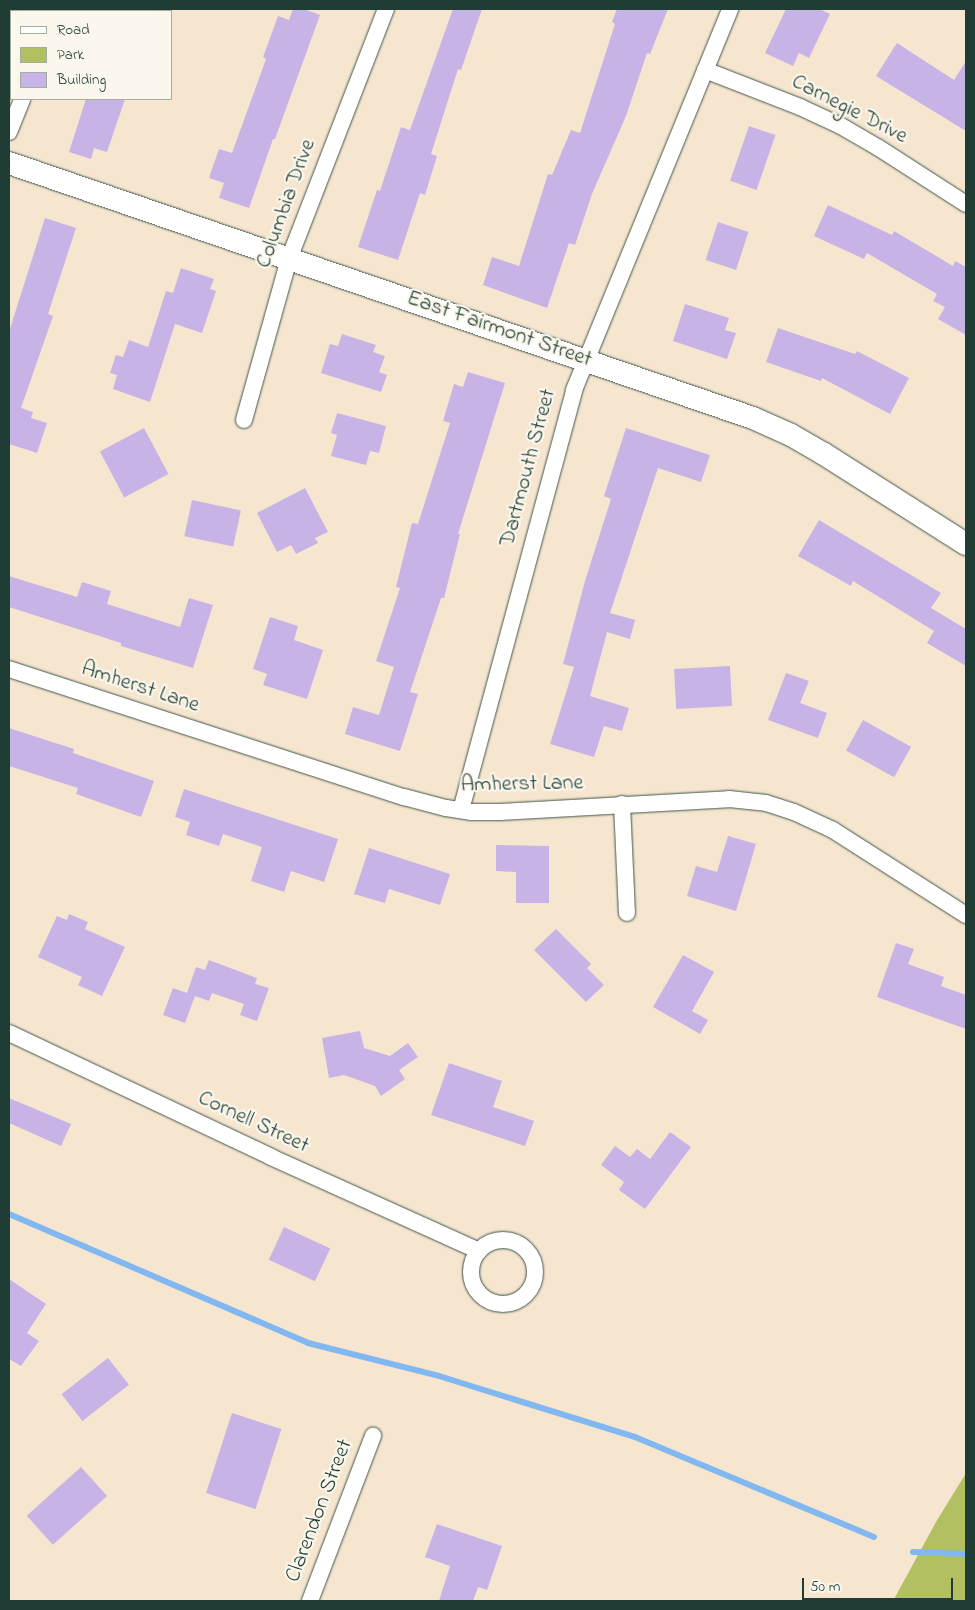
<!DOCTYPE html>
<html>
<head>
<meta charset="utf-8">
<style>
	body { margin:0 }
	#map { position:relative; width:975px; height:1610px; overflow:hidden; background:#f6e6cf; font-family:"Indie Flower",sans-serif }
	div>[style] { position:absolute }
	.green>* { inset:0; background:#b3c062 }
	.stream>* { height:6px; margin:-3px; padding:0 3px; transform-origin:3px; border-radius:3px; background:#82b8f1 }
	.building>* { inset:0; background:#c8b3e6; transform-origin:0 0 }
	.roads { filter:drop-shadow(0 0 1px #3f564b) drop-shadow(0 0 1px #3f564b) }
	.street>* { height:16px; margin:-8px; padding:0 8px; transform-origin:8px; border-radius:8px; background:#fff }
	.street>.ring { margin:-8px; padding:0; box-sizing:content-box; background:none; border:16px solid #fff; border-radius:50% }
	.secondary>* { height:22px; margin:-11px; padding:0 11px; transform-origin:11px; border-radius:11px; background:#fff }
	span { translate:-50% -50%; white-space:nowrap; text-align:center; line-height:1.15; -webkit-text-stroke:4.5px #fbf7ec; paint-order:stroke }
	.street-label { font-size:22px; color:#1f3d34 }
	.frame { position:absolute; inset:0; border:10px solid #1f3d34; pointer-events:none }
	.legend { position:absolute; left:10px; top:10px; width:162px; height:90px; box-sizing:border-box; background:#fbf7ec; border:1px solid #a3ada2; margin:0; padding:6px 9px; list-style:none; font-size:15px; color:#1f3d34 }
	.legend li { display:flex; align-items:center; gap:10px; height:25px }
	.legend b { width:25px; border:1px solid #a3ada2 }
	.scale { position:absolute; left:802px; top:1578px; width:151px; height:22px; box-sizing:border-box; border:2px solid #1f3d34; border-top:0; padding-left:6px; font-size:15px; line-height:18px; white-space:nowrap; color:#1f3d34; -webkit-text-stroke:4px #fbf7ec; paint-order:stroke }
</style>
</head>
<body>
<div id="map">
	<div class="green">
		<i style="clip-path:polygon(966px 1473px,966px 1601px,893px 1601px,936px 1522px)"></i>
	</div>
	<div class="stream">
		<i style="left:9px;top:1214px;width:326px;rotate:23.3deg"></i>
		<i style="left:308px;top:1343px;width:135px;rotate:14.1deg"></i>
		<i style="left:439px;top:1376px;width:205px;rotate:17.3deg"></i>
		<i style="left:635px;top:1437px;width:259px;rotate:22.7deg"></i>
		<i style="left:913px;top:1552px;width:53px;rotate:2.2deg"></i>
	</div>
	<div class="building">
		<i style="clip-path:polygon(293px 9px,304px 9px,320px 15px,275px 139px,273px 139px,249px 208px,219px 198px,224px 183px,209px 178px,219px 149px,232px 153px,266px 59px,263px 57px,278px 16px,289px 20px)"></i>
		<i style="clip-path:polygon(453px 9px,482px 9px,461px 70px,458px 69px,431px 154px,437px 156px,425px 195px,420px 193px,398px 260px,358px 247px,377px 190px,380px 191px,401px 127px,410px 130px)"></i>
		<i style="clip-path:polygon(617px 9px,668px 9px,650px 54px,647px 53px,626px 116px,592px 194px,575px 245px,569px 243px,547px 308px,483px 285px,492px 257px,519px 266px,548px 174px,552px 175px,571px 130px,580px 133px,615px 24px,612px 22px)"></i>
		<i style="clip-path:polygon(786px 9px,819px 9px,830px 14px,809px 58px,799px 53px,793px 66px,765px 53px)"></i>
		<i style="clip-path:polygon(897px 43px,954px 80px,966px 61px,966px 131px,876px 76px)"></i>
		<i style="clip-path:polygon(86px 99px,125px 99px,107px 152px,94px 148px,91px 159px,69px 152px)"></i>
		<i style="left:749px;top:126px;width:28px;height:58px;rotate:19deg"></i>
		<i style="clip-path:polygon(828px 205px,892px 235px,894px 231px,953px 266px,955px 261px,966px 267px,966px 335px,938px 319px,945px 307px,933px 301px,937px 294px,867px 253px,864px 259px,814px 236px)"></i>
		<i style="clip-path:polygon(45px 218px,76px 228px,48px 314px,53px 316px,21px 408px,33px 412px,31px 418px,47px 423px,37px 453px,9px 444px,9px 332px)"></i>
		<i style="left:718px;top:222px;width:32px;height:40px;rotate:18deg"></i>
		<i style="clip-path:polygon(181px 268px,214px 279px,210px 289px,216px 291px,202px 333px,175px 324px,150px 402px,113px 389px,117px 375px,110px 373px,116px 355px,123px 357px,129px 340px,148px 347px,166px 291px,173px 293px)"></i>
		<i style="clip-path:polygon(685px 304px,729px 318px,725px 330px,736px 333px,727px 359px,673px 341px)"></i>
		<i style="clip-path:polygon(778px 328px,855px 354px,857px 351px,909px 378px,890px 414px,822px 378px,821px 381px,766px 362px)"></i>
		<i style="clip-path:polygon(342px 334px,376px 345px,373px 352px,385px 356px,379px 372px,387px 375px,381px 392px,321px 373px,330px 344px,338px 346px)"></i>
		<i style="clip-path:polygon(468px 372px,505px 383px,458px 534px,460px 534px,444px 598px,441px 598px,410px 692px,418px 694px,400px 751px,345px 734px,353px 707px,379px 715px,394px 667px,376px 661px,400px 588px,396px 587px,412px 523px,418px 524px,450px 423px,443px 421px,454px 384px,463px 387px)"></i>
		<i style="clip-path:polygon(337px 413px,386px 426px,379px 453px,370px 451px,366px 465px,331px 456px,337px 435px,331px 433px)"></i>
		<i style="left:144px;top:428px;width:52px;height:50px;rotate:62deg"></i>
		<i style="clip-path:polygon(626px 428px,710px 455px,701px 482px,658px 468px,610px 613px,635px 620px,630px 639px,607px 632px,590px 696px,629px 708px,622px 731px,604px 726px,594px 757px,550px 744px,574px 667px,563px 664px,585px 581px,611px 499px,604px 496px)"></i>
		<i style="clip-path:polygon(305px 488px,328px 532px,315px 538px,318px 543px,296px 554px,291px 545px,277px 552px,257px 513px)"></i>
		<i style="left:192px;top:500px;width:50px;height:37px;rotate:12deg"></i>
		<i style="clip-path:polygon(819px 520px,941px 593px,931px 608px,966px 629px,966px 666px,927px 643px,934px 631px,853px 581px,851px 586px,798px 556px)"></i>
		<i style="clip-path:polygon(9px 576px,77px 597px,82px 582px,111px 591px,107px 604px,180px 627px,189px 598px,213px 605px,193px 668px,121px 646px,121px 643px,9px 607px)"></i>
		<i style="clip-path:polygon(270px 617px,298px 626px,294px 640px,323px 650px,307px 699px,263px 685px,267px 674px,253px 669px)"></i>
		<i style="left:730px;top:666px;width:40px;height:56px;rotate:87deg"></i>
		<i style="clip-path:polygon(786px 673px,809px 681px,800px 703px,827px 713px,818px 738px,768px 720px)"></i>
		<i style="left:863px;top:720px;width:55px;height:35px;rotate:29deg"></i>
		<i style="clip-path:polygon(9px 728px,74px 749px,73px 753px,154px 781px,141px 817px,76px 794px,78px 788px,9px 766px)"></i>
		<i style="clip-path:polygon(184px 789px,338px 839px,324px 882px,291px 871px,284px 892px,251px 881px,262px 847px,223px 834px,219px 846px,186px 835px,190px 822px,175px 817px)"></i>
		<i style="clip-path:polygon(728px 836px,756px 844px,736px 911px,687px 896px,696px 866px,717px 872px)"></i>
		<i style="clip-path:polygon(496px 845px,549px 846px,549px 903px,516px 903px,516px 872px,496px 871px)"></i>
		<i style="clip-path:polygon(369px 848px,450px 874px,440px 905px,389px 889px,385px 903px,354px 894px)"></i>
		<i style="clip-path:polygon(69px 914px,88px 922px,85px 929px,125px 947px,102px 996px,78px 985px,82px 977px,38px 957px,57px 916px,67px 920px)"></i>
		<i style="clip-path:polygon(556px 929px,591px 964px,587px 968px,604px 985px,586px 1002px,534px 950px)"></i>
		<i style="clip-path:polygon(896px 943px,914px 949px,908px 964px,944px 977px,941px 986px,966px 995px,966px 1029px,877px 997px)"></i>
		<i style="clip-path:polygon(683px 955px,714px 972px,692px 1011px,708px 1020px,700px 1034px,653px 1007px)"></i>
		<i style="clip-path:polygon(209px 960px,257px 978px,255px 984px,269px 988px,257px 1021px,240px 1015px,244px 1004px,212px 993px,209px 1001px,195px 996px,185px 1023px,163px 1015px,173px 988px,187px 993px,196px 967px,205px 970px)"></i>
		<i style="clip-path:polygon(360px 1031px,364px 1048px,390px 1056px,408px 1043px,418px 1057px,399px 1070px,405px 1079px,381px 1096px,375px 1086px,344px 1075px,329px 1078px,322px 1038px)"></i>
		<i style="clip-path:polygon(449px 1063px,502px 1081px,493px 1107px,534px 1121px,525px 1146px,431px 1115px)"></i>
		<i style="clip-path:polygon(9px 1098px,71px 1124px,61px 1146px,9px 1123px)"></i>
		<i style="clip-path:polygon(670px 1132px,691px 1147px,645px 1209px,619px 1190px,624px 1182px,601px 1165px,615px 1146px,630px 1157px,637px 1149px,650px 1159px)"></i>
		<i style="left:284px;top:1227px;width:51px;height:36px;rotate:25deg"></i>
		<i style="clip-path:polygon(9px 1279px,46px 1304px,27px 1333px,39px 1341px,21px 1366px,9px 1359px)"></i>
		<i style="left:108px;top:1358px;width:34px;height:59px;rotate:52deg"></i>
		<i style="left:232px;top:1413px;width:52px;height:84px;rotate:18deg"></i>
		<i style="left:81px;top:1467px;width:39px;height:73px;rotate:48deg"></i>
		<i style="clip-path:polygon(437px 1524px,502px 1546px,487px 1590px,478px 1587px,473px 1601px,439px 1601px,450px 1566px,425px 1557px)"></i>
	</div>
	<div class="roads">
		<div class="street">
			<i style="left:56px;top:11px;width:2px;rotate:-63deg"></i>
			<i style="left:705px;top:70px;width:102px;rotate:21.3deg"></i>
			<i style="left:800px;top:107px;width:45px;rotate:24.9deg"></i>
			<i style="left:841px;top:126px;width:44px;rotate:30.1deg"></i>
			<i style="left:879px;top:148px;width:103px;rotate:32.8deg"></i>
			<i style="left:9px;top:132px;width:35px;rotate:-68deg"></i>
			<i style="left:244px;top:420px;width:167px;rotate:-74.4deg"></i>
			<i style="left:289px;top:259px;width:268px;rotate:-68.8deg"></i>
			<i style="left:9px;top:669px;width:415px;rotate:18deg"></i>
			<i style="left:404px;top:797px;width:43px;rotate:14.7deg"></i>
			<i style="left:446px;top:808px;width:25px;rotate:9deg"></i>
			<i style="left:471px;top:812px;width:29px"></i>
			<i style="left:500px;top:812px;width:229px;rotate:-3.2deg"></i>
			<i style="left:729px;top:799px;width:37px;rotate:6deg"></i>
			<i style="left:766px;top:803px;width:29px;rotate:18deg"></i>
			<i style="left:794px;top:812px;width:43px;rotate:24.8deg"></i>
			<i style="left:833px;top:830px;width:158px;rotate:32.6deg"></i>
			<i style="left:622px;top:804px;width:109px;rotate:87.4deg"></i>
			<i style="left:461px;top:810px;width:435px;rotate:-74.9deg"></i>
			<i style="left:574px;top:390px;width:412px;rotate:-67.7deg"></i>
			<i style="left:9px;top:1033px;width:290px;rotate:25.3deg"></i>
			<i style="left:271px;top:1157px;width:228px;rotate:24.3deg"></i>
			<i class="ring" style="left:471px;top:1240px;width:48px;height:48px"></i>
			<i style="left:310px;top:1601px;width:177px;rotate:-69.1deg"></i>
		</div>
		<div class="secondary">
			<i style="left:9px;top:163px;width:786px;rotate:18.92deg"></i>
			<i style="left:753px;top:418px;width:42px;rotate:24.1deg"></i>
			<i style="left:791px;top:435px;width:38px;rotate:30deg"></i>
			<i style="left:824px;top:454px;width:168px;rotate:32.4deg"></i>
		</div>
	</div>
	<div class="street-label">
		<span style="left:849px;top:110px;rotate:27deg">Carnegie Drive</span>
		<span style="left:287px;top:204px;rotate:-70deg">Columbia Drive</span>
		<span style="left:499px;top:330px;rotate:19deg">East Fairmont Street</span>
		<span style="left:529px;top:468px;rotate:-75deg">Dartmouth Street</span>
		<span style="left:140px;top:688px;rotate:18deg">Amherst Lane</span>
		<span style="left:522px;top:785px;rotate:-1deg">Amherst Lane</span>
		<span style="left:253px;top:1123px;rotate:25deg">Cornell Street</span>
		<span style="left:320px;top:1511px;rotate:-69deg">Clarendon Street</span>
	</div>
	<div class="frame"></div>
	<ul class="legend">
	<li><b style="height:6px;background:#fff"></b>Road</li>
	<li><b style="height:14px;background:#b3c062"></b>Park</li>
	<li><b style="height:14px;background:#c8b3e6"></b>Building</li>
	</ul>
	<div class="scale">50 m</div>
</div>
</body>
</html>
